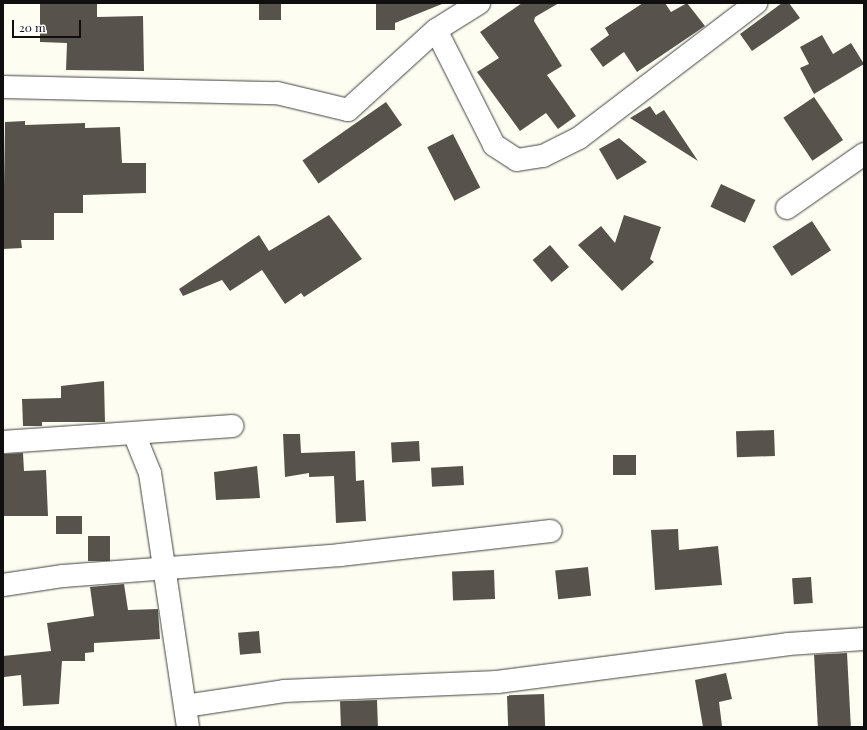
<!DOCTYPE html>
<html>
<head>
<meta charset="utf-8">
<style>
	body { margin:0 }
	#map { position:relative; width:867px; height:730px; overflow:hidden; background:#fdfef1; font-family:"Playfair Display",serif }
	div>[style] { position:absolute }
	.building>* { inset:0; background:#57534c; transform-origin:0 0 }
	.roads { filter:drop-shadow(0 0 1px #424242) drop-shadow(0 0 1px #424242) }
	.street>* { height:22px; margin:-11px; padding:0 11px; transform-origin:11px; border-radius:11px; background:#fff }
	span { translate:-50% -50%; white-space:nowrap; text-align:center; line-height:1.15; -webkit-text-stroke:4px #fff; paint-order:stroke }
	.frame { position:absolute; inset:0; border:4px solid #0f0f0f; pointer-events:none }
	.scale { position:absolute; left:12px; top:20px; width:69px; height:18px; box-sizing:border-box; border:2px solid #0f0f0f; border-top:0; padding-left:5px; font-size:12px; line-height:14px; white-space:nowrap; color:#0f0f0f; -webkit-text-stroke:3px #fff; paint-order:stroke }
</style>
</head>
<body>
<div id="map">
	<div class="building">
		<i style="clip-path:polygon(40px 3px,97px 3px,97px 17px,143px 16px,144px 71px,66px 70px,67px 43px,40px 42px)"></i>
		<i style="left:259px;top:3px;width:22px;height:17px"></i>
		<i style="clip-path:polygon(376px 3px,442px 3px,442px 4px,395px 23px,395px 30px,376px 30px)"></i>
		<i style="clip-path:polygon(522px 3px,559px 3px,535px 17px,534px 21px,562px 66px,547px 75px,576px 116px,558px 129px,546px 113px,520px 131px,477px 72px,499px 58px,480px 32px)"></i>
		<i style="clip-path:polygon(643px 3px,665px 3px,671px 12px,687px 3px,705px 26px,637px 72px,624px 52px,603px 67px,590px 49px,609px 35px,605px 28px)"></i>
		<i style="clip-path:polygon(782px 3px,789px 3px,800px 18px,752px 51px,740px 34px)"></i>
		<i style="clip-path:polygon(822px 35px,833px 54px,851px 43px,864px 64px,814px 94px,800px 68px,809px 64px,800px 47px)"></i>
		<i style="left:814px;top:97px;width:52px;height:37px;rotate:56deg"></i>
		<i style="left:386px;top:102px;width:28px;height:102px;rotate:55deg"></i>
		<i style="clip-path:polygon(650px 106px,656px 115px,664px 110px,698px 161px,630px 118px)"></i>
		<i style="clip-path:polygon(25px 121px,25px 125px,85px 123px,85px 128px,120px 127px,122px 163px,146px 163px,146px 193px,83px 195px,83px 213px,54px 213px,54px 240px,21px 240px,22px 248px,3px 249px,5px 122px)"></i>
		<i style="left:453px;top:134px;width:60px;height:29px;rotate:63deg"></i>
		<i style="clip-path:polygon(619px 138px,647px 162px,617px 180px,599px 149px)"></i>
		<i style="left:721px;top:184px;width:38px;height:25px;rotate:25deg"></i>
		<i style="clip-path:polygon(329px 215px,362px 259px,304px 297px,301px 293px,285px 304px,262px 270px,230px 291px,222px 280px,183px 296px,179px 289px,259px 235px,269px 251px)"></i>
		<i style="clip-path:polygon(624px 215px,661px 227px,650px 259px,654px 262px,622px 291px,578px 245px,601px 226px,615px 243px)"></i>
		<i style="left:812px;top:221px;width:35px;height:47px;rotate:57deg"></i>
		<i style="left:550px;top:245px;width:29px;height:23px;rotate:49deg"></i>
		<i style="clip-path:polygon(104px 381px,105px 422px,42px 422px,42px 426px,23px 426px,22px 399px,61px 398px,61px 386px)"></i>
		<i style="left:774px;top:430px;width:26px;height:38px;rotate:88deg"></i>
		<i style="clip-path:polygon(283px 434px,300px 434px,301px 453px,355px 451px,356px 481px,364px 480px,366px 521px,336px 523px,334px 476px,309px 477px,309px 473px,285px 477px)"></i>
		<i style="left:419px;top:441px;width:20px;height:28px;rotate:87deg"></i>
		<i style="clip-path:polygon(23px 453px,24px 471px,46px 470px,48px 516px,3px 516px,3px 454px)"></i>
		<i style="left:613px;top:455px;width:23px;height:20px"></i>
		<i style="clip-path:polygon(257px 466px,260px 498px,216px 500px,214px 472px)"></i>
		<i style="left:463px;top:466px;width:19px;height:32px;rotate:87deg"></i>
		<i style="left:82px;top:516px;width:18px;height:26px;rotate:90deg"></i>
		<i style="clip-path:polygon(678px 529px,679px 550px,718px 546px,722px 585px,655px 590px,651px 530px)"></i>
		<i style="left:88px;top:536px;width:22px;height:25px"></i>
		<i style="left:588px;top:567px;width:29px;height:33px;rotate:84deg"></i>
		<i style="left:494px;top:570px;width:29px;height:42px;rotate:88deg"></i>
		<i style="left:811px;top:577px;width:26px;height:19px;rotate:86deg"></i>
		<i style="clip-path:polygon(124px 584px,128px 610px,158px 609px,160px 639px,94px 643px,94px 652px,85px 653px,85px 661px,62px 661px,59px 704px,23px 706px,21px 675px,4px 677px,3px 656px,51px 651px,47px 623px,94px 616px,90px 587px)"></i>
		<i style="left:259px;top:631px;width:22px;height:21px;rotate:85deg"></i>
		<i style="left:847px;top:653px;width:74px;height:33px;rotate:87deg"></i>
		<i style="clip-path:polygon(726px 673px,732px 699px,719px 702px,722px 726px,703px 727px,695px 680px)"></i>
		<i style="left:544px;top:694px;width:33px;height:37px;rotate:88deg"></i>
		<i style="left:377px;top:700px;width:26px;height:37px;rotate:88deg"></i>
	</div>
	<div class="roads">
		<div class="street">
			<i style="left:436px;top:30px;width:129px;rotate:63.2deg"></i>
			<i style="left:494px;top:145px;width:27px;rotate:33deg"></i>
			<i style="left:517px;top:160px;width:26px;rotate:-9deg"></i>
			<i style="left:543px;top:156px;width:40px;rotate:-26.6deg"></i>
			<i style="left:579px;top:138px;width:223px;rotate:-37.3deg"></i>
			<i style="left:3px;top:87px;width:274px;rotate:1.3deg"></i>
			<i style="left:277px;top:93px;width:73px;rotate:13.5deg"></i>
			<i style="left:348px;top:110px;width:119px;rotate:-42.3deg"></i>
			<i style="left:436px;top:30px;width:51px;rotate:-32.1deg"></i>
			<i style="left:787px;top:208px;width:94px;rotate:-35deg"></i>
			<i style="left:135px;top:436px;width:40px;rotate:68deg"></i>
			<i style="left:150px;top:473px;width:257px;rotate:81.5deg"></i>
			<i style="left:3px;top:442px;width:230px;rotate:-4deg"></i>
			<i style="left:3px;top:585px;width:61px;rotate:-8.5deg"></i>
			<i style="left:63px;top:576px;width:278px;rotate:-4.3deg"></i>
			<i style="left:340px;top:555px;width:212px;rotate:-6.5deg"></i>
			<i style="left:185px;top:706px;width:100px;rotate:-8.6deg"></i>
			<i style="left:284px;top:691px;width:213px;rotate:-2.4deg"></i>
			<i style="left:497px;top:682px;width:293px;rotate:-7.4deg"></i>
			<i style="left:788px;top:644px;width:76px;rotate:-3.8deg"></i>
		</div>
	</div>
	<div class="frame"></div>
	<div class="scale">20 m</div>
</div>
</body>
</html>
